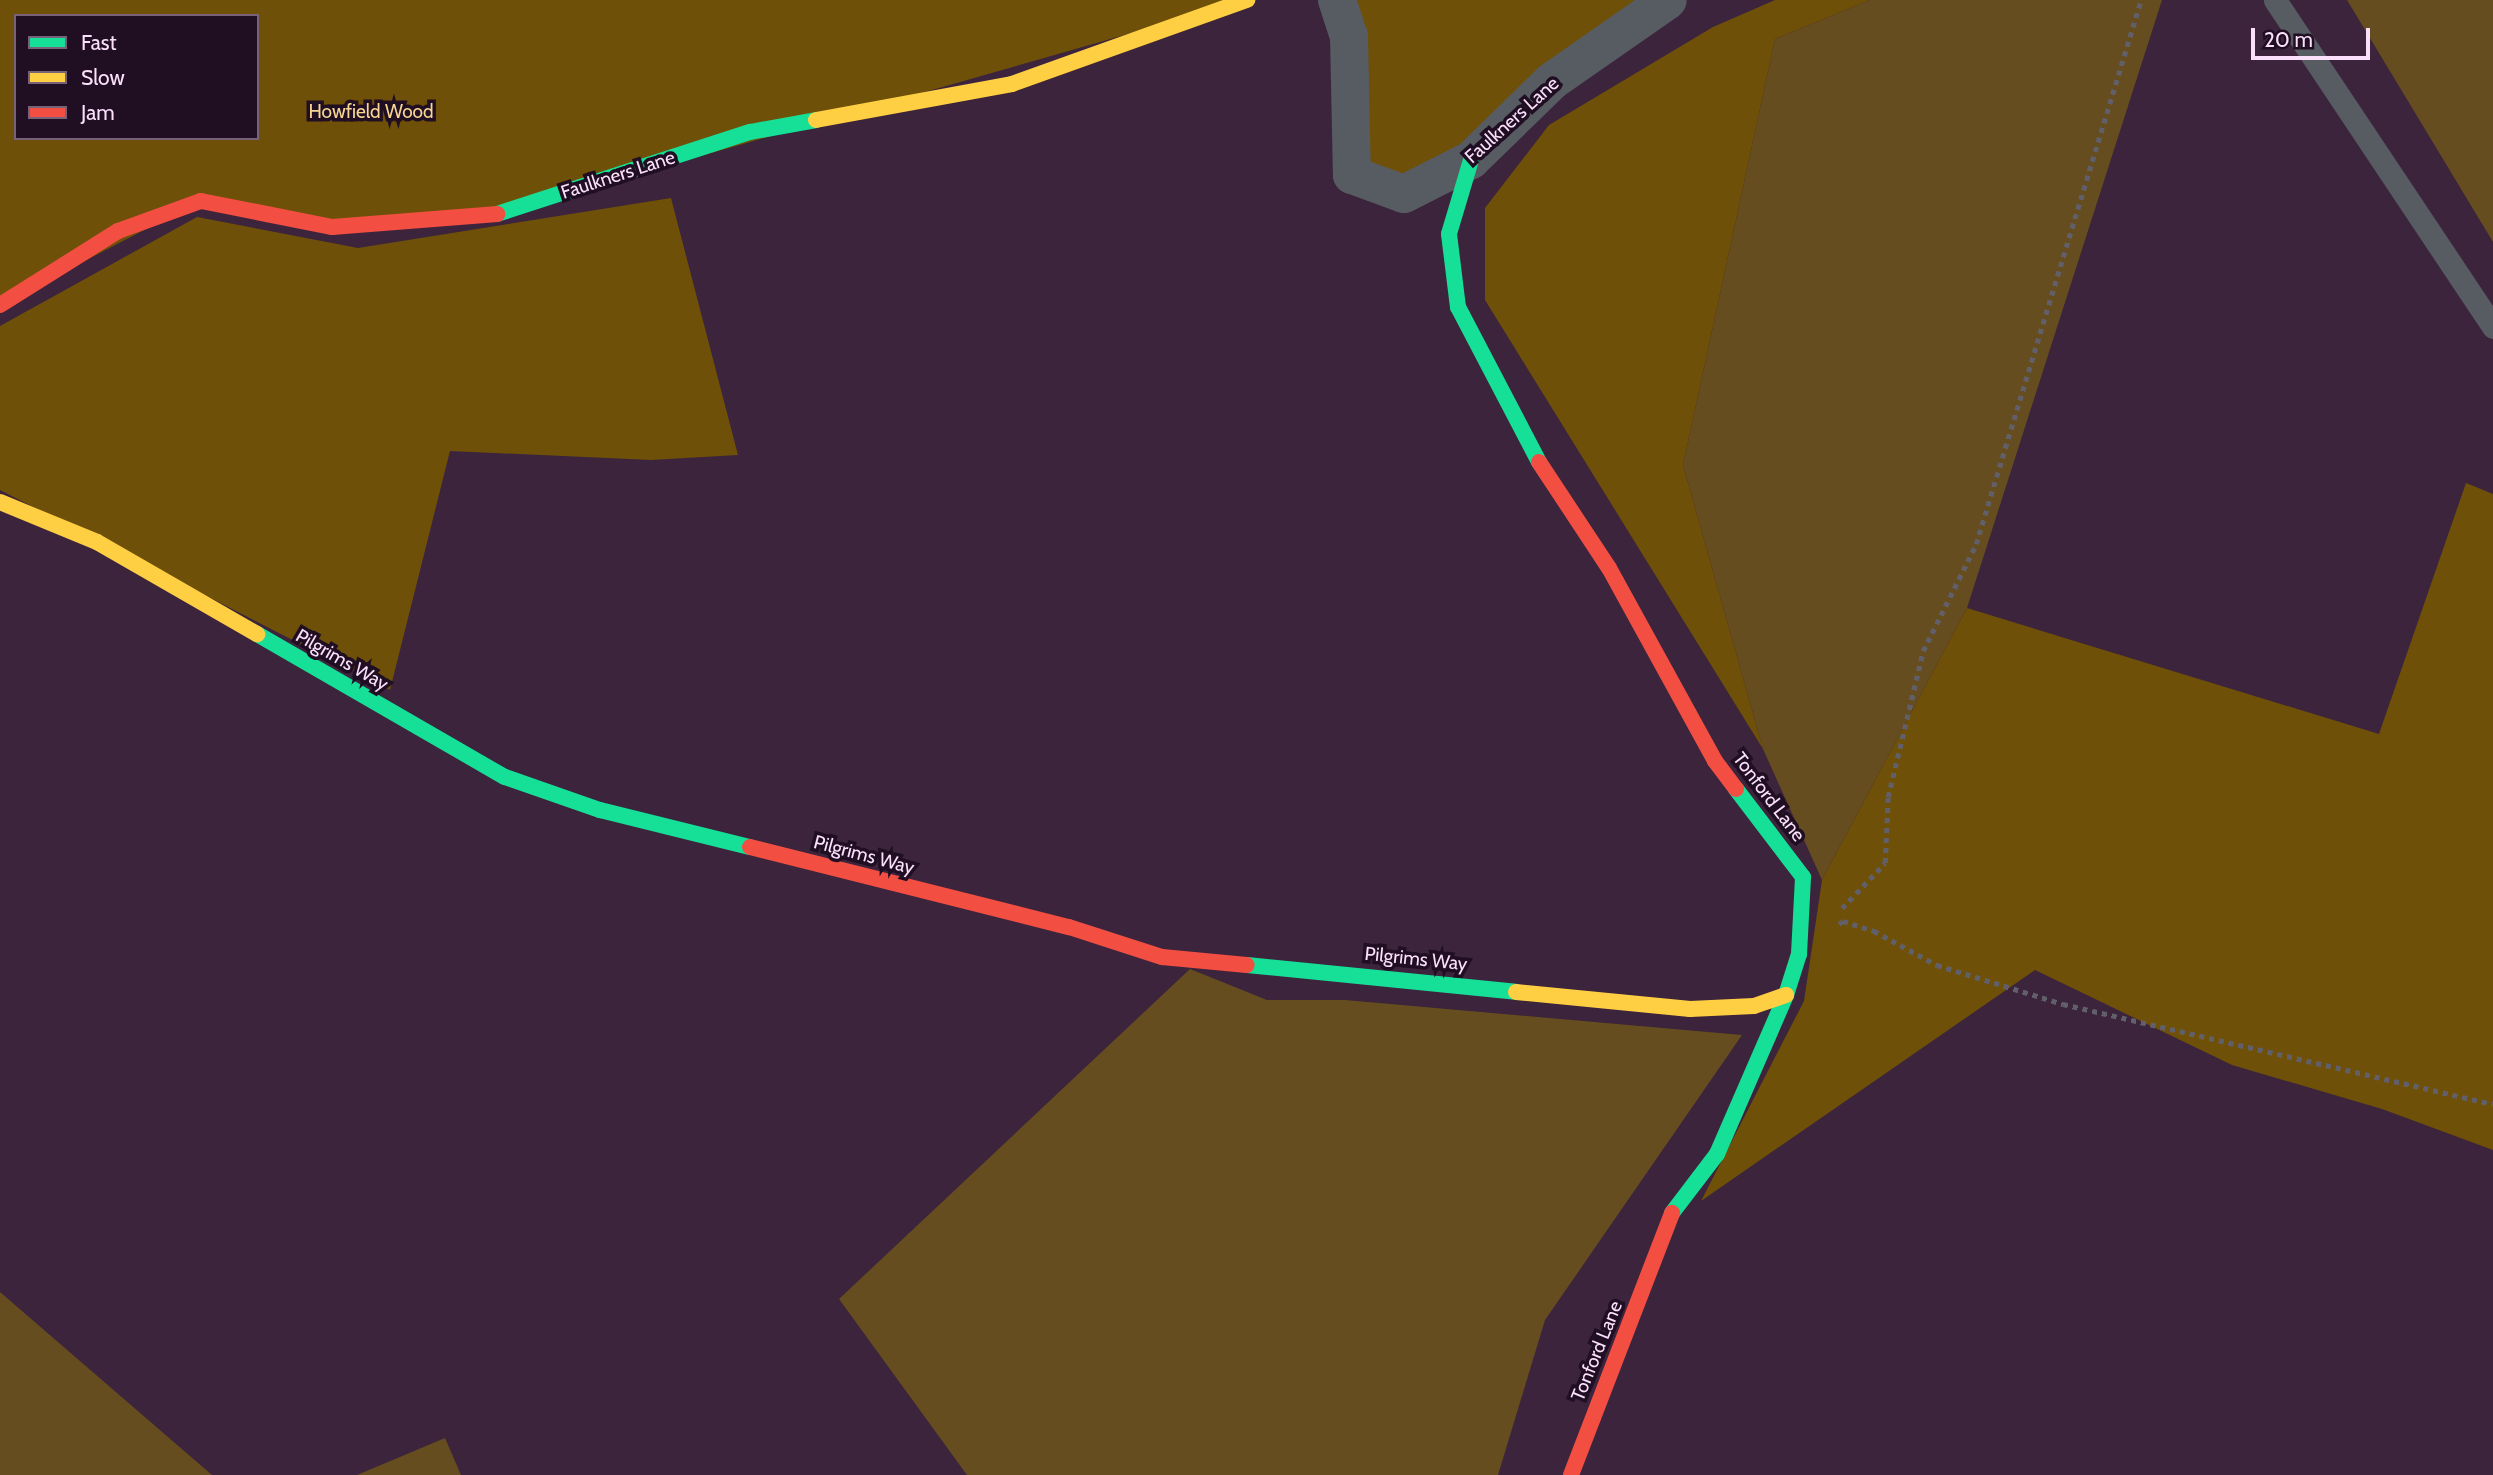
<!DOCTYPE html>
<html>
<head>
<meta charset="utf-8">
<style>
	body { margin:0 }
	#map { position:relative; width:2493px; height:1475px; overflow:hidden; background:#3b243c; font-family:Cabin,sans-serif }
	div>[style] { position:absolute }
	.green>* { inset:0; background:#654d1f }
	.forest>* { inset:0; background:#6e5008 }
	.path>* { height:4.5px; margin-top:-2.25px; transform-origin:0; background:repeating-linear-gradient(90deg,#61606a 0 5px,transparent 0 10px) }
	.lane>* { height:23px; margin:-11.5px; padding:0 11.5px; transform-origin:11.5px; border-radius:11.5px; background:#575c63 }
	.street>* { height:38px; margin:-19px; padding:0 19px; transform-origin:19px; border-radius:19px; background:#575c63 }
	.fast>* { height:16px; margin:-8px; padding:0 8px; transform-origin:8px; border-radius:8px; background:#16e098 }
	.slow>* { height:16px; margin:-8px; padding:0 8px; transform-origin:8px; border-radius:8px; background:#ffcf43 }
	.jam>* { height:16px; margin:-8px; padding:0 8px; transform-origin:8px; border-radius:8px; background:#f24e42 }
	span { translate:-50% -50%; white-space:nowrap; text-align:center; line-height:1.15; -webkit-text-stroke:7px #200e22; paint-order:stroke }
	.park-label { font-size:19px; color:#f7d694 }
	.street-label { font-size:19px; color:#fbe0fc }
	.legend { position:absolute; left:14px; top:14px; width:245px; height:126px; box-sizing:border-box; background:#200e22; border:2px solid #786279; margin:0; padding:9px 12px; list-style:none; font-size:21px; color:#fbe0fc }
	.legend li { display:flex; align-items:center; gap:14px; height:35px }
	.legend b { width:35px; border:2px solid #786279 }
	.scale { position:absolute; left:2251px; top:28px; width:119px; height:32px; box-sizing:border-box; border:4px solid #fbe0fc; border-top:0; padding-left:9px; font-size:21px; line-height:24px; white-space:nowrap; color:#fbe0fc; -webkit-text-stroke:5px #200e22; paint-order:stroke }
</style>
</head>
<body>
<div id="map">
	<div class="green">
		<i style="clip-path:polygon(1870px 0,2162px 0,1967px 608px,1822px 880px,1763px 749px,1683px 465px,1775px 39px)"></i>
		<i style="clip-path:polygon(2347px 0,2493px 0,2493px 242px)"></i>
		<i style="clip-path:polygon(1190px 969px,1267px 1000px,1345px 1000px,1742px 1035px,1545px 1320px,1498px 1475px,967px 1475px,839px 1299px)"></i>
		<i style="clip-path:polygon(0 1292px,212px 1475px,0 1475px)"></i>
		<i style="clip-path:polygon(445px 1438px,461px 1475px,357px 1475px)"></i>
	</div>
	<div class="forest">
		<i style="clip-path:polygon(evenodd,0 0,1247px 0,498px 214px,332px 227px,200px 201px,0 305px,0 0,16px 16px,257px 16px,257px 138px,16px 138px,16px 16px)"></i>
		<i style="clip-path:polygon(1337px 0,1668px 0,1404px 194px,1352px 175px)"></i>
		<i style="clip-path:polygon(1775px 0,1870px 0,1775px 39px,1683px 465px,1763px 749px,1485px 300px,1485px 208px,1549px 125px,1713px 27px)"></i>
		<i style="clip-path:polygon(671px 198px,738px 455px,651px 460px,450px 451px,390px 690px,0 490px,0 326px,197px 217px,358px 248px)"></i>
		<i style="clip-path:polygon(2466px 483px,2493px 494px,2493px 1150px,2382px 1109px,2232px 1065px,2035px 970px,1701px 1201px,1804px 1001px,1822px 880px,1967px 608px,2379px 734px)"></i>
	</div>
	<div class="path">
		<i style="left:1842px;top:908px;width:62px;rotate:-46.3deg"></i>
		<i style="left:1885px;top:863px;width:66px;rotate:-87.4deg"></i>
		<i style="left:1888px;top:797px;width:150px;rotate:-76.5deg"></i>
		<i style="left:1923px;top:651px;width:119px;rotate:-63.6deg"></i>
		<i style="left:1976px;top:544px;width:568px;rotate:-73.13deg"></i>
		<i style="left:1839px;top:924px;width:5px;rotate:-37deg"></i>
		<i style="left:1843px;top:921px;width:33px;rotate:18deg"></i>
		<i style="left:1874px;top:931px;width:72px;rotate:28.4deg"></i>
		<i style="left:1937px;top:965px;width:132px;rotate:17.2deg"></i>
		<i style="left:2063px;top:1004px;width:441px;rotate:13.1deg"></i>
	</div>
	<div class="lane">
		<i style="left:2275px;top:0;width:393px;rotate:56.3deg"></i>
	</div>
	<div class="street">
		<i style="left:1337px;top:0;width:38px;rotate:72deg"></i>
		<i style="left:1349px;top:36px;width:139px;rotate:88.8deg"></i>
		<i style="left:1352px;top:175px;width:55px;rotate:20.1deg"></i>
		<i style="left:1404px;top:194px;width:75px;rotate:-26.9deg"></i>
		<i style="left:1471px;top:160px;width:113px;rotate:-44.3deg"></i>
		<i style="left:1552px;top:81px;width:141px;rotate:-34.9deg"></i>
	</div>
	<div class="fast">
		<i style="left:1471px;top:160px;width:77px;rotate:106.6deg"></i>
		<i style="left:1449px;top:234px;width:74px;rotate:83deg"></i>
		<i style="left:1458px;top:307px;width:175px;rotate:62.4deg"></i>
		<i style="left:497px;top:214px;width:266px;rotate:-18deg"></i>
		<i style="left:750px;top:132px;width:67px;rotate:-10.3deg"></i>
		<i style="left:257px;top:634px;width:286px;rotate:30deg"></i>
		<i style="left:505px;top:777px;width:101px;rotate:19.2deg"></i>
		<i style="left:600px;top:810px;width:154px;rotate:13.9deg"></i>
		<i style="left:1247px;top:965px;width:270px;rotate:5.7deg"></i>
		<i style="left:1672px;top:1213px;width:74px;rotate:-52.7deg"></i>
		<i style="left:1717px;top:1154px;width:173px;rotate:-66.5deg"></i>
		<i style="left:1786px;top:995px;width:43px;rotate:-72.4deg"></i>
		<i style="left:1799px;top:954px;width:77px;rotate:-87deg"></i>
		<i style="left:1803px;top:877px;width:111px;rotate:-127.3deg"></i>
	</div>
	<div class="slow">
		<i style="left:816px;top:120px;width:199px;rotate:-10.4deg"></i>
		<i style="left:1012px;top:84px;width:250px;rotate:-19.7deg"></i>
		<i style="left:0;top:502px;width:105px;rotate:22.4deg"></i>
		<i style="left:97px;top:542px;width:185px;rotate:29.9deg"></i>
		<i style="left:1516px;top:992px;width:175px;rotate:5.6deg"></i>
		<i style="left:1690px;top:1009px;width:64px;rotate:-2.7deg"></i>
		<i style="left:1754px;top:1006px;width:34px;rotate:-19deg"></i>
	</div>
	<div class="jam">
		<i style="left:0;top:305px;width:139px;rotate:-32.1deg"></i>
		<i style="left:118px;top:231px;width:88px;rotate:-19.9deg"></i>
		<i style="left:201px;top:201px;width:134px;rotate:11.2deg"></i>
		<i style="left:332px;top:227px;width:166px;rotate:-4.5deg"></i>
		<i style="left:1539px;top:462px;width:127px;rotate:56.6deg"></i>
		<i style="left:1609px;top:568px;width:220px;rotate:61.2deg"></i>
		<i style="left:1715px;top:761px;width:35px;rotate:53deg"></i>
		<i style="left:750px;top:847px;width:329px;rotate:14.1deg"></i>
		<i style="left:1069px;top:927px;width:98px;rotate:17.9deg"></i>
		<i style="left:1162px;top:957px;width:85px;rotate:5.4deg"></i>
		<i style="left:1571px;top:1475px;width:281px;rotate:-68.9deg"></i>
	</div>
	<div class="park-label">
		<span style="left:371px;top:112px">Howfield Wood</span>
	</div>
	<div class="street-label">
		<span style="left:1512px;top:120px;rotate:-42deg">Faulkners Lane</span>
		<span style="left:618px;top:175px;rotate:-18deg">Faulkners Lane</span>
		<span style="left:342px;top:660px;rotate:30deg">Pilgrims Way</span>
		<span style="left:1769px;top:797px;rotate:53deg">Tonford Lane</span>
		<span style="left:864px;top:855px;rotate:15deg">Pilgrims Way</span>
		<span style="left:1416px;top:959px;rotate:6deg">Pilgrims Way</span>
		<span style="left:1597px;top:1351px;rotate:-68deg">Tonford Lane</span>
	</div>
	<ul class="legend">
	<li><b style="height:9px;background:#16e098"></b>Fast</li>
	<li><b style="height:9px;background:#ffcf43"></b>Slow</li>
	<li><b style="height:9px;background:#f24e42"></b>Jam</li>
	</ul>
	<div class="scale">20 m</div>
</div>
</body>
</html>
